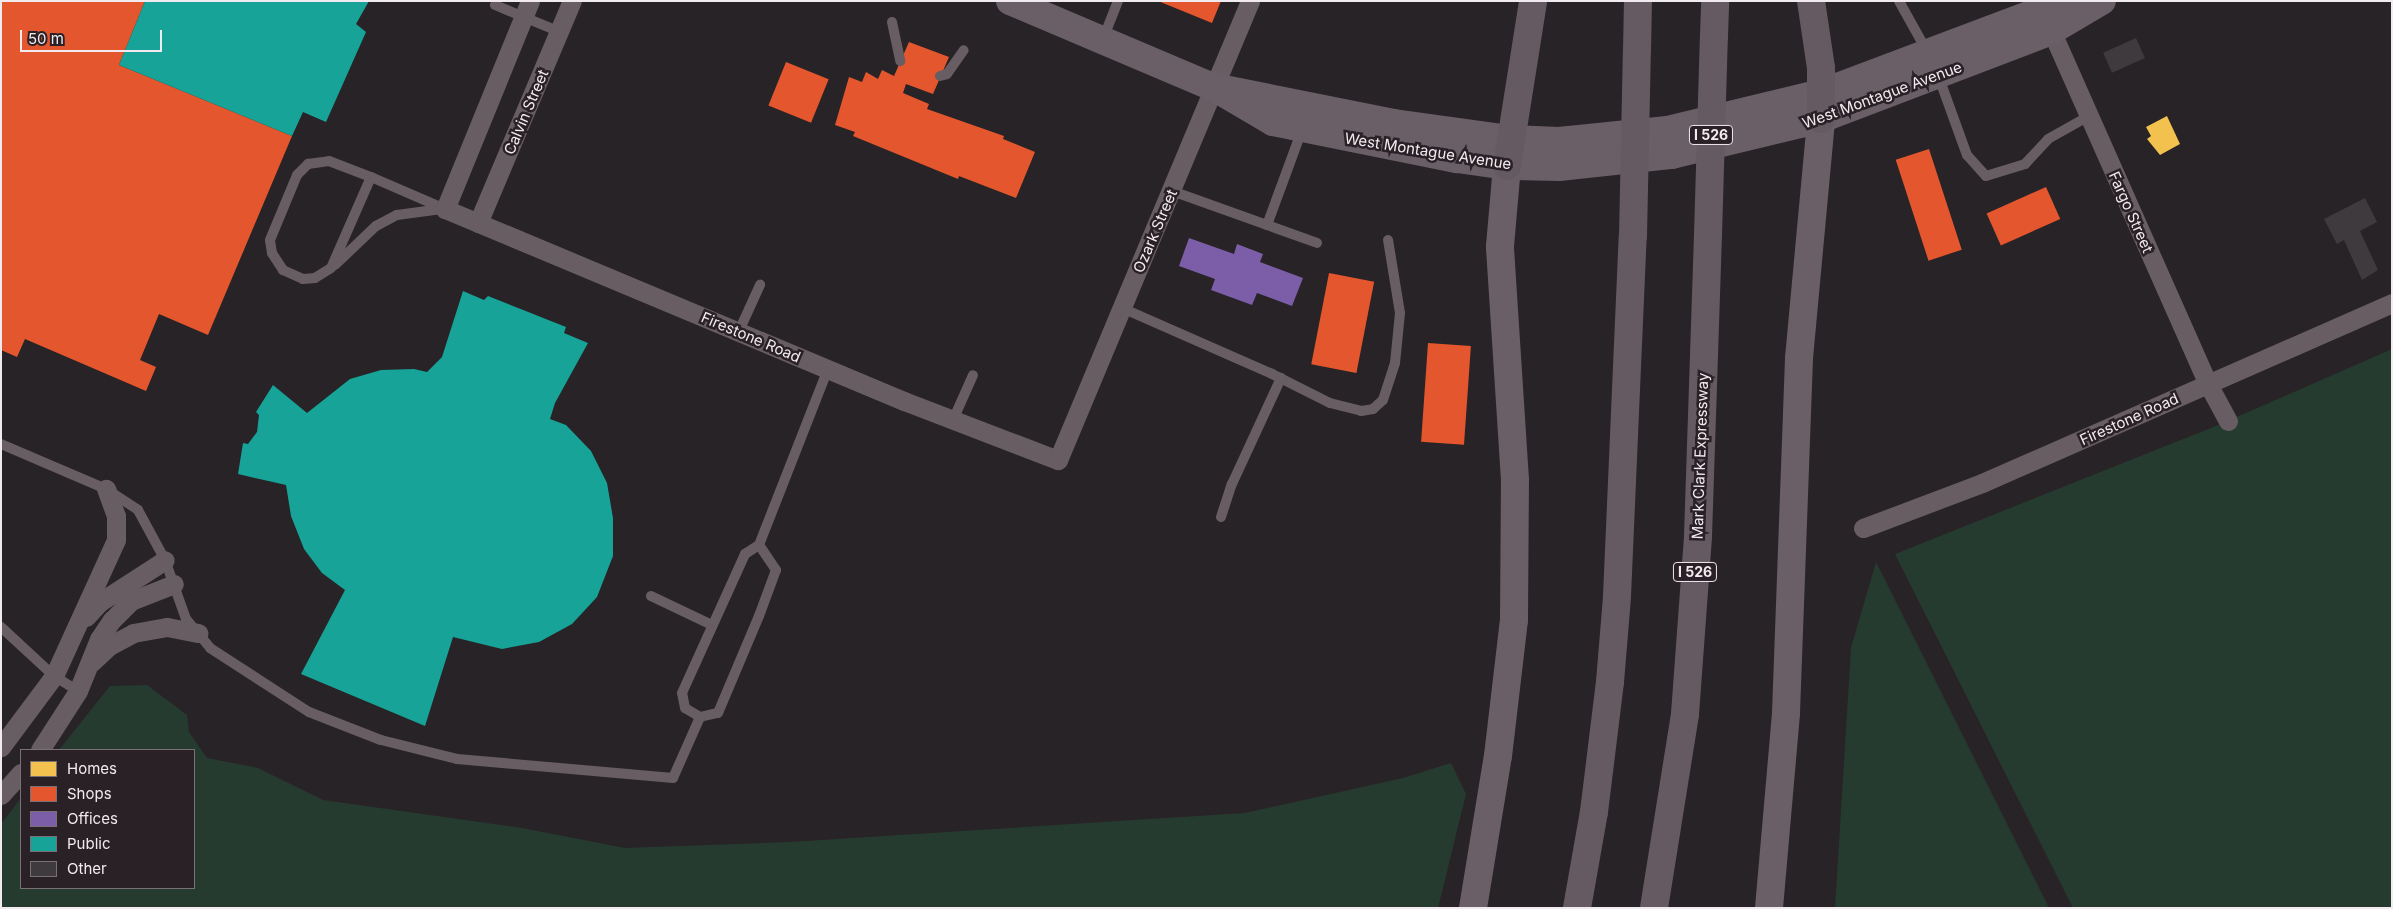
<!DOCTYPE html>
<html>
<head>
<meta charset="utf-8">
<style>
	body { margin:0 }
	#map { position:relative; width:2393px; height:909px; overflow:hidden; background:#282326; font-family:Inter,sans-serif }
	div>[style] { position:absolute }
	.green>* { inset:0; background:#263b30 }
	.homes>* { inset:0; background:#f2c14e }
	.shops>* { inset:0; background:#e4572e; transform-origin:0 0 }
	.offices>* { inset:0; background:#7b5ea7 }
	.public>* { inset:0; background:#17a398 }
	.building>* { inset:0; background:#3e3a3d; transform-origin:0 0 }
	.service>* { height:10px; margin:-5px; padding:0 5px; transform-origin:5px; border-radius:5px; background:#685d63 }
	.minor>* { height:19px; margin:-9.5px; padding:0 9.5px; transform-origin:9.5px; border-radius:9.5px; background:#685d63 }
	.secondary>* { height:28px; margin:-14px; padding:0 14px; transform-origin:14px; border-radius:14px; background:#6a5f67 }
	.motorway>* { height:28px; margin:-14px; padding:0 14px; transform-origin:14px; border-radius:14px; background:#655a62 }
	.motorway-bridge>* { height:28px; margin:-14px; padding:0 14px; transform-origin:14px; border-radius:14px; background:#655a62 }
	span { translate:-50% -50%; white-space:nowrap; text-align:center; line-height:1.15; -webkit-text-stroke:5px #2a2127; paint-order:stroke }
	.shield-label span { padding:1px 4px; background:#2a2127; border:1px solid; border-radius:4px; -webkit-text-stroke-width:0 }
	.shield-label { font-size:14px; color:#f1eaee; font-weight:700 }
	.street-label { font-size:15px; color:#f1eaee }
	.frame { position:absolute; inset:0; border:2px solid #f1eaee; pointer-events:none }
	.legend { position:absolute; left:20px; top:749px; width:175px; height:140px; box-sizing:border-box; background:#2a2127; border:1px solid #7a7177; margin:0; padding:6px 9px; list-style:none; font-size:15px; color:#f1eaee }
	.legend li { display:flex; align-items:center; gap:10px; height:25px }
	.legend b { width:25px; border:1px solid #7a7177 }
	.scale { position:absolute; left:20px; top:30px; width:142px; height:22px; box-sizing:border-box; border:2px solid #f1eaee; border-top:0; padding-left:6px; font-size:15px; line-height:18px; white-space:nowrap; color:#f1eaee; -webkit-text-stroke:4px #2a2127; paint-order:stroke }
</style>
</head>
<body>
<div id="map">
	<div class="green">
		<i style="clip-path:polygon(2392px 349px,2392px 908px,2073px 908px,1895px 554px,2216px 426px)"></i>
		<i style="clip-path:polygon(1876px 562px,2049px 908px,1835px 908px,1851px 648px)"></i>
		<i style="clip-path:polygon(147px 685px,187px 715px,189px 732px,207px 758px,258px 768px,323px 800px,522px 828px,625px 848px,790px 842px,1245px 813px,1403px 778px,1451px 763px,1466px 794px,1438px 908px,1px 908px,1px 824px,21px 798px,21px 888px,194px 888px,194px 750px,59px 750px,110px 686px)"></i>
	</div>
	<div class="homes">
		<i style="clip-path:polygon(2167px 116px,2180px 144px,2160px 155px,2147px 139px,2151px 136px,2146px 127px)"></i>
	</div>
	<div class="shops">
		<i style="clip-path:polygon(1px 1px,145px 1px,119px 65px,292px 136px,208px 335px,159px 314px,140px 360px,156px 367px,146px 391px,25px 339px,17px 357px,1px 350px)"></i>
		<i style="clip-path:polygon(1158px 1px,1221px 1px,1212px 23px)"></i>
		<i style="clip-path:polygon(909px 42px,949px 57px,933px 94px,906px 84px,903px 93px,929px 104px,927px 109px,1004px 136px,1003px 139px,1035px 152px,1016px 198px,959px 176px,958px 179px,853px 136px,855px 132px,835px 125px,849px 77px,862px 82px,866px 72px,878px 79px,882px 70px,894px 76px)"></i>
		<i style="left:786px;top:62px;width:46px;height:47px;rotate:22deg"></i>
		<i style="left:1929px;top:149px;width:106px;height:35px;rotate:72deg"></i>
		<i style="left:2046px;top:187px;width:35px;height:65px;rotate:66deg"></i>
		<i style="left:1329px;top:273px;width:46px;height:93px;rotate:11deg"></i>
		<i style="left:1428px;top:343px;width:43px;height:99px;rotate:4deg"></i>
	</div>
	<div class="offices">
		<i style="clip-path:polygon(1189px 238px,1234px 254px,1237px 244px,1263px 254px,1260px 262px,1303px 278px,1292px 306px,1257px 293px,1252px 305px,1211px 290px,1215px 279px,1179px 266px)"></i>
	</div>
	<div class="public">
		<i style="clip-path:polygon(145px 1px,369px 1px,356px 24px,366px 32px,326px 122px,303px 112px,292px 136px,119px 65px)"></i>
		<i style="clip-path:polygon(463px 291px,484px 300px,488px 296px,566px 327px,564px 333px,588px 343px,555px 403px,550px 419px,566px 425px,591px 451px,607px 483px,613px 518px,613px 556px,597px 597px,572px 624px,539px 642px,502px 649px,453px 637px,425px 726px,301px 674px,345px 590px,322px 573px,304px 549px,291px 516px,286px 485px,238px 474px,243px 443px,248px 444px,257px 432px,259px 415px,256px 412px,273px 385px,307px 413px,350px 379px,381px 370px,414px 369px,427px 372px,442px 357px)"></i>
	</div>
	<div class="building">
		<i style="left:2136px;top:38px;width:22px;height:36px;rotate:66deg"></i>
		<i style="clip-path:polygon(2365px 198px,2377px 222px,2360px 231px,2378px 270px,2362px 280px,2344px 240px,2337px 244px,2324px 219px)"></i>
	</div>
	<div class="service">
		<i style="left:1899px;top:1px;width:60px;rotate:60.9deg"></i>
		<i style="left:495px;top:5px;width:70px;rotate:22.6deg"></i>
		<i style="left:892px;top:22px;width:40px;rotate:78deg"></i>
		<i style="left:1103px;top:39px;width:41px;rotate:-68.5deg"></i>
		<i style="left:1938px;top:75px;width:85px;rotate:70.1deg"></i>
		<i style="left:1967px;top:155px;width:28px;rotate:48deg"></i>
		<i style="left:1986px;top:176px;width:41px;rotate:-17.1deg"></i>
		<i style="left:2025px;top:164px;width:34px;rotate:-47deg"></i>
		<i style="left:2048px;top:139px;width:47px;rotate:-29.3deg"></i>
		<i style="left:940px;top:76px;width:7px;rotate:-16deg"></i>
		<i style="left:947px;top:74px;width:29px;rotate:-55deg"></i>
		<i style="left:371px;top:177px;width:99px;rotate:113.7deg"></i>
		<i style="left:331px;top:268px;width:19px;rotate:148deg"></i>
		<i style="left:315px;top:278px;width:12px;rotate:175deg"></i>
		<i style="left:303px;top:279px;width:22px;rotate:-156deg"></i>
		<i style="left:283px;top:270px;width:20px;rotate:-123deg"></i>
		<i style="left:272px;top:253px;width:13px;rotate:-99deg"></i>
		<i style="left:270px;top:240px;width:70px;rotate:-67.4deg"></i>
		<i style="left:297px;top:175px;width:16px;rotate:-45deg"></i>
		<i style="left:308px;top:164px;width:21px;rotate:-8deg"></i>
		<i style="left:329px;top:161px;width:45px;rotate:20.9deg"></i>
		<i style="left:371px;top:177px;width:81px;rotate:23.4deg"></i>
		<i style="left:1172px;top:191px;width:154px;rotate:19.7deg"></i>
		<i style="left:1267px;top:225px;width:101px;rotate:-69.8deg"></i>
		<i style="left:335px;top:265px;width:57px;rotate:-43.6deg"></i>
		<i style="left:376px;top:226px;width:24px;rotate:-28deg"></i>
		<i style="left:397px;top:215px;width:45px;rotate:-7.6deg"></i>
		<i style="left:1122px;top:308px;width:164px;rotate:23.7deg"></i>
		<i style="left:1272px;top:374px;width:65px;rotate:26.6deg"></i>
		<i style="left:1330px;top:403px;width:32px;rotate:14deg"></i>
		<i style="left:1361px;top:411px;width:12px;rotate:-9deg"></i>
		<i style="left:1373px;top:409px;width:13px;rotate:-42deg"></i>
		<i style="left:1383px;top:400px;width:39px;rotate:-72deg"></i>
		<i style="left:1395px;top:363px;width:50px;rotate:-84.3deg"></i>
		<i style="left:1400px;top:313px;width:74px;rotate:-99.3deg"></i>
		<i style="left:739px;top:331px;width:51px;rotate:-65.5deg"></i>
		<i style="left:953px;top:420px;width:49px;rotate:-66deg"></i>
		<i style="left:1px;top:444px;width:114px;rotate:23.2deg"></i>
		<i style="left:106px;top:489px;width:38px;rotate:33deg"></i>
		<i style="left:138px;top:510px;width:57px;rotate:61.6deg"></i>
		<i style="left:165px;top:560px;width:63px;rotate:70.4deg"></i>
		<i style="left:186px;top:619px;width:38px;rotate:50deg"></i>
		<i style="left:210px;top:648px;width:118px;rotate:32.9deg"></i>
		<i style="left:309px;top:712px;width:77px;rotate:21.3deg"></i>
		<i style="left:381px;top:740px;width:78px;rotate:14deg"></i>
		<i style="left:457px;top:759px;width:217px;rotate:5deg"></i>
		<i style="left:673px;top:778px;width:67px;rotate:-66.1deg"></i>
		<i style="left:700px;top:717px;width:18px;rotate:-13deg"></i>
		<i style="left:718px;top:713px;width:105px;rotate:-67.1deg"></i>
		<i style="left:759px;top:616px;width:49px;rotate:-69.7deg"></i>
		<i style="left:776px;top:570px;width:30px;rotate:-124deg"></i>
		<i style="left:759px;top:545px;width:189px;rotate:-68.6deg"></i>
		<i style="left:1221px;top:517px;width:35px;rotate:-72deg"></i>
		<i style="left:1232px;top:484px;width:117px;rotate:-65.2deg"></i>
		<i style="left:651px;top:596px;width:68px;rotate:25.4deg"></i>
		<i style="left:1px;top:627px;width:72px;rotate:42.8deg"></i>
		<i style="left:54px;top:676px;width:28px;rotate:32deg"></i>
		<i style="left:700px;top:717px;width:17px;rotate:-149deg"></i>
		<i style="left:685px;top:708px;width:15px;rotate:-101deg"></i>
		<i style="left:682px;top:693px;width:153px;rotate:-65.6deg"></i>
		<i style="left:745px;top:554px;width:17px;rotate:-33deg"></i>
	</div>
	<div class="minor">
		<i style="left:530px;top:1px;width:225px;rotate:112.2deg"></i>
		<i style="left:445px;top:209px;width:498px;rotate:22.7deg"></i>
		<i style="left:904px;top:401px;width:165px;rotate:21deg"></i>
		<i style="left:1058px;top:460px;width:498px;rotate:-67.3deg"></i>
		<i style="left:2047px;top:21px;width:397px;rotate:66.1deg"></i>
		<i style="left:2208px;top:384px;width:42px;rotate:61.6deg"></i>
		<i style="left:478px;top:223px;width:241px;rotate:-67.1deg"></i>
		<i style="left:1863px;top:528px;width:127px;rotate:-20.7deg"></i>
		<i style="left:1982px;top:483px;width:448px;rotate:-23.7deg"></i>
		<i style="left:86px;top:617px;width:21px;rotate:-47deg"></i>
		<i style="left:100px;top:602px;width:77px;rotate:-32.9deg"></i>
		<i style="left:92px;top:662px;width:23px;rotate:-43deg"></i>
		<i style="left:109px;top:646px;width:27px;rotate:-28deg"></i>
		<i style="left:133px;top:633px;width:35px;rotate:-10deg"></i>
		<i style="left:167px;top:627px;width:32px;rotate:11deg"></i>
		<i style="left:1px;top:747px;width:89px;rotate:-53.3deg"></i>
		<i style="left:54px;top:676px;width:149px;rotate:-65.5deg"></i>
		<i style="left:116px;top:540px;width:24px;rotate:-90deg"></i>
		<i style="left:116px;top:516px;width:29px;rotate:-110deg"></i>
		<i style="left:40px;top:750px;width:70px;rotate:-57.2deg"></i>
		<i style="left:78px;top:691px;width:56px;rotate:-68deg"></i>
		<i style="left:99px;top:639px;width:23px;rotate:-56deg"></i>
		<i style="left:112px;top:620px;width:27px;rotate:-45deg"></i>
		<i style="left:131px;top:601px;width:46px;rotate:-21.6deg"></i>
		<i style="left:1px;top:795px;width:30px;rotate:-48deg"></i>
	</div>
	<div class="secondary">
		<i style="left:1010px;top:1px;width:223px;rotate:23deg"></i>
		<i style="left:1215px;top:88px;width:67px;rotate:30.4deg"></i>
		<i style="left:1273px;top:122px;width:188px;rotate:11.4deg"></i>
		<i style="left:1457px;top:159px;width:50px;rotate:8deg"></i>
		<i style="left:1507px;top:166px;width:52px;rotate:1.1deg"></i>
		<i style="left:1559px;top:167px;width:114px;rotate:-6.1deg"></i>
		<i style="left:1672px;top:155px;width:153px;rotate:-13.6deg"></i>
		<i style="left:1821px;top:119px;width:246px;rotate:-20.9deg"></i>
		<i style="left:2051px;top:31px;width:59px;rotate:-30.5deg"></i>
		<i style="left:1229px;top:90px;width:168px;rotate:11.3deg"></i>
		<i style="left:1394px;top:123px;width:117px;rotate:7.9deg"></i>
		<i style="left:1510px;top:139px;width:49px;rotate:2.3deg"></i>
		<i style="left:1559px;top:141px;width:109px;rotate:-5.8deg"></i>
		<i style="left:1667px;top:130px;width:158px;rotate:-13.5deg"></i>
		<i style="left:1821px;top:93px;width:262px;rotate:-20.6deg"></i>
		<i style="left:1473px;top:908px;width:154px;rotate:-80.7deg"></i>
		<i style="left:1498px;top:756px;width:137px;rotate:-83.3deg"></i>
		<i style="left:1514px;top:620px;width:140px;rotate:-89.6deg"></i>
		<i style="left:1515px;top:480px;width:234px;rotate:-93.7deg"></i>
		<i style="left:1500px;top:246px;width:80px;rotate:-85deg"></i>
		<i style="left:1769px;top:908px;width:196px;rotate:-85deg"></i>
		<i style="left:1786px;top:713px;width:355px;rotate:-87.9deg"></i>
		<i style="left:1799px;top:358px;width:240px;rotate:-84.7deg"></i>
	</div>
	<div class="motorway">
		<i style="left:1811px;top:1px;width:68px;rotate:81.5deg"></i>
		<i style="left:1821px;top:68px;width:51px;rotate:90deg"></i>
		<i style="left:1714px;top:36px;width:35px;rotate:-88deg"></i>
		<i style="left:1637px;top:51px;width:50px;rotate:-88.9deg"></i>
		<i style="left:1507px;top:166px;width:167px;rotate:-81deg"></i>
		<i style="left:1577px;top:908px;width:97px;rotate:-80deg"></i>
		<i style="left:1594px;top:812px;width:131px;rotate:-83deg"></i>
		<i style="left:1610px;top:682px;width:86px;rotate:-85.3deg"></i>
		<i style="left:1617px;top:596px;width:360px;rotate:-87.5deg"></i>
		<i style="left:1654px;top:908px;width:196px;rotate:-80.9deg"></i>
		<i style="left:1685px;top:714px;width:178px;rotate:-85.8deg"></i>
		<i style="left:1698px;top:536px;width:301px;rotate:-88.1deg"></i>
	</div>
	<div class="motorway-bridge">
		<i style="left:1708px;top:235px;width:199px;rotate:-88.3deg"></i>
		<i style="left:1633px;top:236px;width:185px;rotate:-88.8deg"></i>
	</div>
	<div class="shield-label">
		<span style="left:1711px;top:135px">I 526</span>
		<span style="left:1695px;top:572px">I 526</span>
	</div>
	<div class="street-label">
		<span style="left:1882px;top:95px;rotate:-20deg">West Montague Avenue</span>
		<span style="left:526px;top:112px;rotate:-67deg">Calvin Street</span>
		<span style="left:1428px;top:151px;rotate:9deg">West Montague Avenue</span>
		<span style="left:2131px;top:212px;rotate:66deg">Fargo Street</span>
		<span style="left:1155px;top:231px;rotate:-67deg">Ozark Street</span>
		<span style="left:751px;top:337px;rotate:23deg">Firestone Road</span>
		<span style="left:2129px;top:419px;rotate:-24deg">Firestone Road</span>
		<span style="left:1700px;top:456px;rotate:-88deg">Mark Clark Expressway</span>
	</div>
	<div class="frame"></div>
	<ul class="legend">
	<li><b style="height:14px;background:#f2c14e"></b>Homes</li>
	<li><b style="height:14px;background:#e4572e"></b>Shops</li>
	<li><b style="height:14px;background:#7b5ea7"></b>Offices</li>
	<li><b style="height:14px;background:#17a398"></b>Public</li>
	<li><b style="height:14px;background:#3e3a3d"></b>Other</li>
	</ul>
	<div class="scale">50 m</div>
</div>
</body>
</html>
